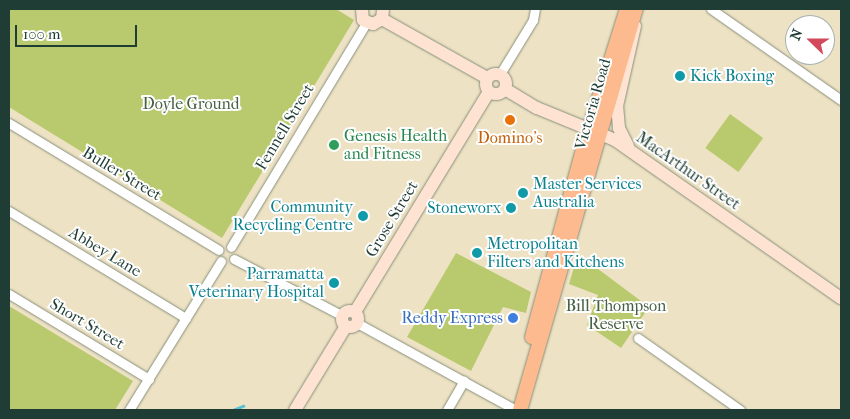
<!DOCTYPE html>
<html>
<head>
<meta charset="utf-8">
<style>
	body { margin:0 }
	#map { position:relative; width:850px; height:419px; overflow:hidden; background:#eee2c4; font-family:"IM FELL French Canon",serif }
	div>[style] { position:absolute }
	.green>* { inset:0; background:#b8ca6d; transform-origin:0 0 }
	.stream>* { height:2.5px; margin:-1.25px; padding:0 1.25px; transform-origin:1.25px; border-radius:1.25px; background:#59c0d7 }
	.roads { filter:drop-shadow(0 0 1px #86907c) drop-shadow(0 0 1px #86907c) }
	.street>* { height:9px; margin:-4.5px; padding:0 4.5px; transform-origin:4.5px; border-radius:4.5px; background:#fff }
	.secondary>* { height:12px; margin:-6px; padding:0 6px; transform-origin:6px; border-radius:6px; background:#fee3d2 }
	.secondary>.ring { margin:-6px; padding:0; box-sizing:content-box; background:none; border:12px solid #fee3d2; border-radius:50% }
	.primary>* { height:14px; margin:-7px; padding:0 7px; transform-origin:7px; border-radius:7px; background:#fcba8e }
	.dots>* { width:14px; height:14px; translate:-50% -50%; box-sizing:border-box; border:2px solid #fff; border-radius:50% }
	span { translate:-50% -50%; white-space:nowrap; text-align:center; line-height:1.15; -webkit-text-stroke:4px #fff; paint-order:stroke }
	.culture-label { font-size:16px; color:#0d838f }
	.left { translate:0 -50%; text-align:left }
	.right { translate:-100% -50%; text-align:right }
	.park-label { font-size:16px; color:#456042 }
	.street-label { font-size:16px; color:#1f3d34 }
	.leisure-label { font-size:16px; color:#27864d }
	.food-label { font-size:16px; color:#c56008 }
	.shop-label { font-size:16px; color:#366cbe }
	.frame { position:absolute; inset:0; border:10px solid #1f3d34; pointer-events:none }
	.north { position:absolute; left:785px; top:15px; width:50px; height:50px; box-sizing:border-box; background:#fff; border:1px solid #a5b1ae; border-radius:50%; rotate:292deg; font-size:14px; font-weight:700; line-height:20px; text-align:center; color:#1f3d34 }
	.north::after { content:''; display:block; margin:auto; width:18px; height:22px; background:#d1495b; clip-path:polygon(50% 0,100% 100%,50% 72%,0 100%) }
	.scale { position:absolute; left:15px; top:25px; width:122px; height:22px; box-sizing:border-box; border:2px solid #1f3d34; border-top:0; padding-left:6px; font-size:15px; line-height:18px; white-space:nowrap; color:#1f3d34; -webkit-text-stroke:4px #fff; paint-order:stroke }
</style>
</head>
<body>
<div id="map">
	<div class="green">
		<i style="clip-path:polygon(9px 9px,336px 9px,354px 20px,222px 238px,9px 107px)"></i>
		<i style="left:730px;top:114px;width:41px;height:42px;rotate:36deg"></i>
		<i style="clip-path:polygon(456px 253px,531px 292px,526px 313px,503px 307px,471px 371px,407px 337px)"></i>
		<i style="clip-path:polygon(578px 254px,649px 307px,621px 348px,587px 325px,598px 295px,569px 284px)"></i>
		<i style="clip-path:polygon(9px 306px,133px 381px,115px 410px,9px 410px)"></i>
	</div>
	<div class="stream">
		<i style="left:233px;top:410px;width:11px;rotate:-22deg"></i>
	</div>
	<div class="roads">
		<div class="street">
			<i style="left:711px;top:9px;width:159px;rotate:35deg"></i>
			<i style="left:500px;top:74px;width:63px;rotate:-58.6deg"></i>
			<i style="left:533px;top:20px;width:11px;rotate:-80deg"></i>
			<i style="left:9px;top:123px;width:245px;rotate:31.2deg"></i>
			<i style="left:9px;top:211px;width:207px;rotate:31.2deg"></i>
			<i style="left:231px;top:247px;width:262px;rotate:-58.9deg"></i>
			<i style="left:234px;top:259px;width:123px;rotate:27.6deg"></i>
			<i style="left:9px;top:294px;width:164px;rotate:31.3deg"></i>
			<i style="left:357px;top:323px;width:177px;rotate:28.7deg"></i>
			<i style="left:638px;top:338px;width:125px;rotate:35.2deg"></i>
			<i style="left:129px;top:410px;width:175px;rotate:-58.3deg"></i>
			<i style="left:447px;top:410px;width:34px;rotate:-60deg"></i>
		</div>
		<div class="secondary">
			<i style="left:362px;top:9px;width:11px;rotate:85deg"></i>
			<i style="left:363px;top:20px;width:11px;rotate:22deg"></i>
			<i style="left:373px;top:24px;width:10px;rotate:-29deg"></i>
			<i style="left:382px;top:19px;width:10px;rotate:-84deg"></i>
			<i style="left:382px;top:19px;width:120px;rotate:29.3deg"></i>
			<i class="ring" style="left:486px;top:74px;width:8px;height:8px"></i>
			<i style="left:505px;top:89px;width:37px;rotate:31deg"></i>
			<i style="left:537px;top:108px;width:84px;rotate:22.3deg"></i>
			<i style="left:615px;top:140px;width:276px;rotate:35deg"></i>
			<i style="left:628px;top:146px;width:20px;rotate:-117deg"></i>
			<i style="left:619px;top:128px;width:22px;rotate:-95deg"></i>
			<i style="left:617px;top:106px;width:82px;rotate:-77.3deg"></i>
			<i class="ring" style="left:342px;top:311px;width:4px;height:4px"></i>
			<i style="left:355px;top:312px;width:258px;rotate:-58.7deg"></i>
			<i style="left:295px;top:410px;width:98px;rotate:-58.7deg"></i>
		</div>
		<div class="primary">
			<i style="left:532px;top:337px;width:195px;rotate:-74.8deg"></i>
			<i style="left:583px;top:149px;width:147px;rotate:-72.6deg"></i>
			<i style="left:520px;top:410px;width:417px;rotate:-73.9deg"></i>
		</div>
	</div>
	<div class="dots">
		<i style="left:680px;top:76px;background:#0f9aa8"></i>
		<i style="left:510px;top:120px;background:#e8710a"></i>
		<i style="left:334px;top:145px;background:#2e9e5b"></i>
		<i style="left:523px;top:193px;background:#0f9aa8"></i>
		<i style="left:511px;top:208px;background:#0f9aa8"></i>
		<i style="left:363px;top:216px;background:#0f9aa8"></i>
		<i style="left:477px;top:253px;background:#0f9aa8"></i>
		<i style="left:334px;top:283px;background:#0f9aa8"></i>
		<i style="left:513px;top:318px;background:#3f7fe0"></i>
	</div>
	<div class="culture-label">
		<span class="left" style="left:690px;top:76px">Kick Boxing</span>
		<span class="left" style="left:533px;top:193px">Master Services<br>Australia</span>
		<span class="right" style="left:353px;top:216px">Community<br>Recycling Centre</span>
		<span class="right" style="left:501px;top:208px">Stoneworx</span>
		<span class="left" style="left:487px;top:253px">Metropolitan<br>Filters and Kitchens</span>
		<span class="right" style="left:324px;top:283px">Parramatta<br>Veterinary Hospital</span>
	</div>
	<div class="park-label">
		<span style="left:191px;top:104px">Doyle Ground</span>
		<span style="left:616px;top:315px">Bill Thompson<br>Reserve</span>
	</div>
	<div class="street-label">
		<span style="left:593px;top:104px;rotate:-74deg">Victoria Road</span>
		<span style="left:285px;top:127px;rotate:-59deg">Fennell Street</span>
		<span style="left:688px;top:171px;rotate:35deg">MacArthur Street</span>
		<span style="left:122px;top:174px;rotate:31deg">Buller Street</span>
		<span style="left:392px;top:219px;rotate:-59deg">Grose Street</span>
		<span style="left:105px;top:252px;rotate:31deg">Abbey Lane</span>
		<span style="left:87px;top:324px;rotate:31deg">Short Street</span>
	</div>
	<div class="leisure-label">
		<span class="left" style="left:344px;top:145px">Genesis Health<br>and Fitness</span>
	</div>
	<div class="food-label">
		<span style="left:510px;top:138px">Domino's</span>
	</div>
	<div class="shop-label">
		<span class="right" style="left:503px;top:318px">Reddy Express</span>
	</div>
	<div class="frame"></div>
	<div class="north">N</div>
	<div class="scale">100 m</div>
</div>
</body>
</html>
